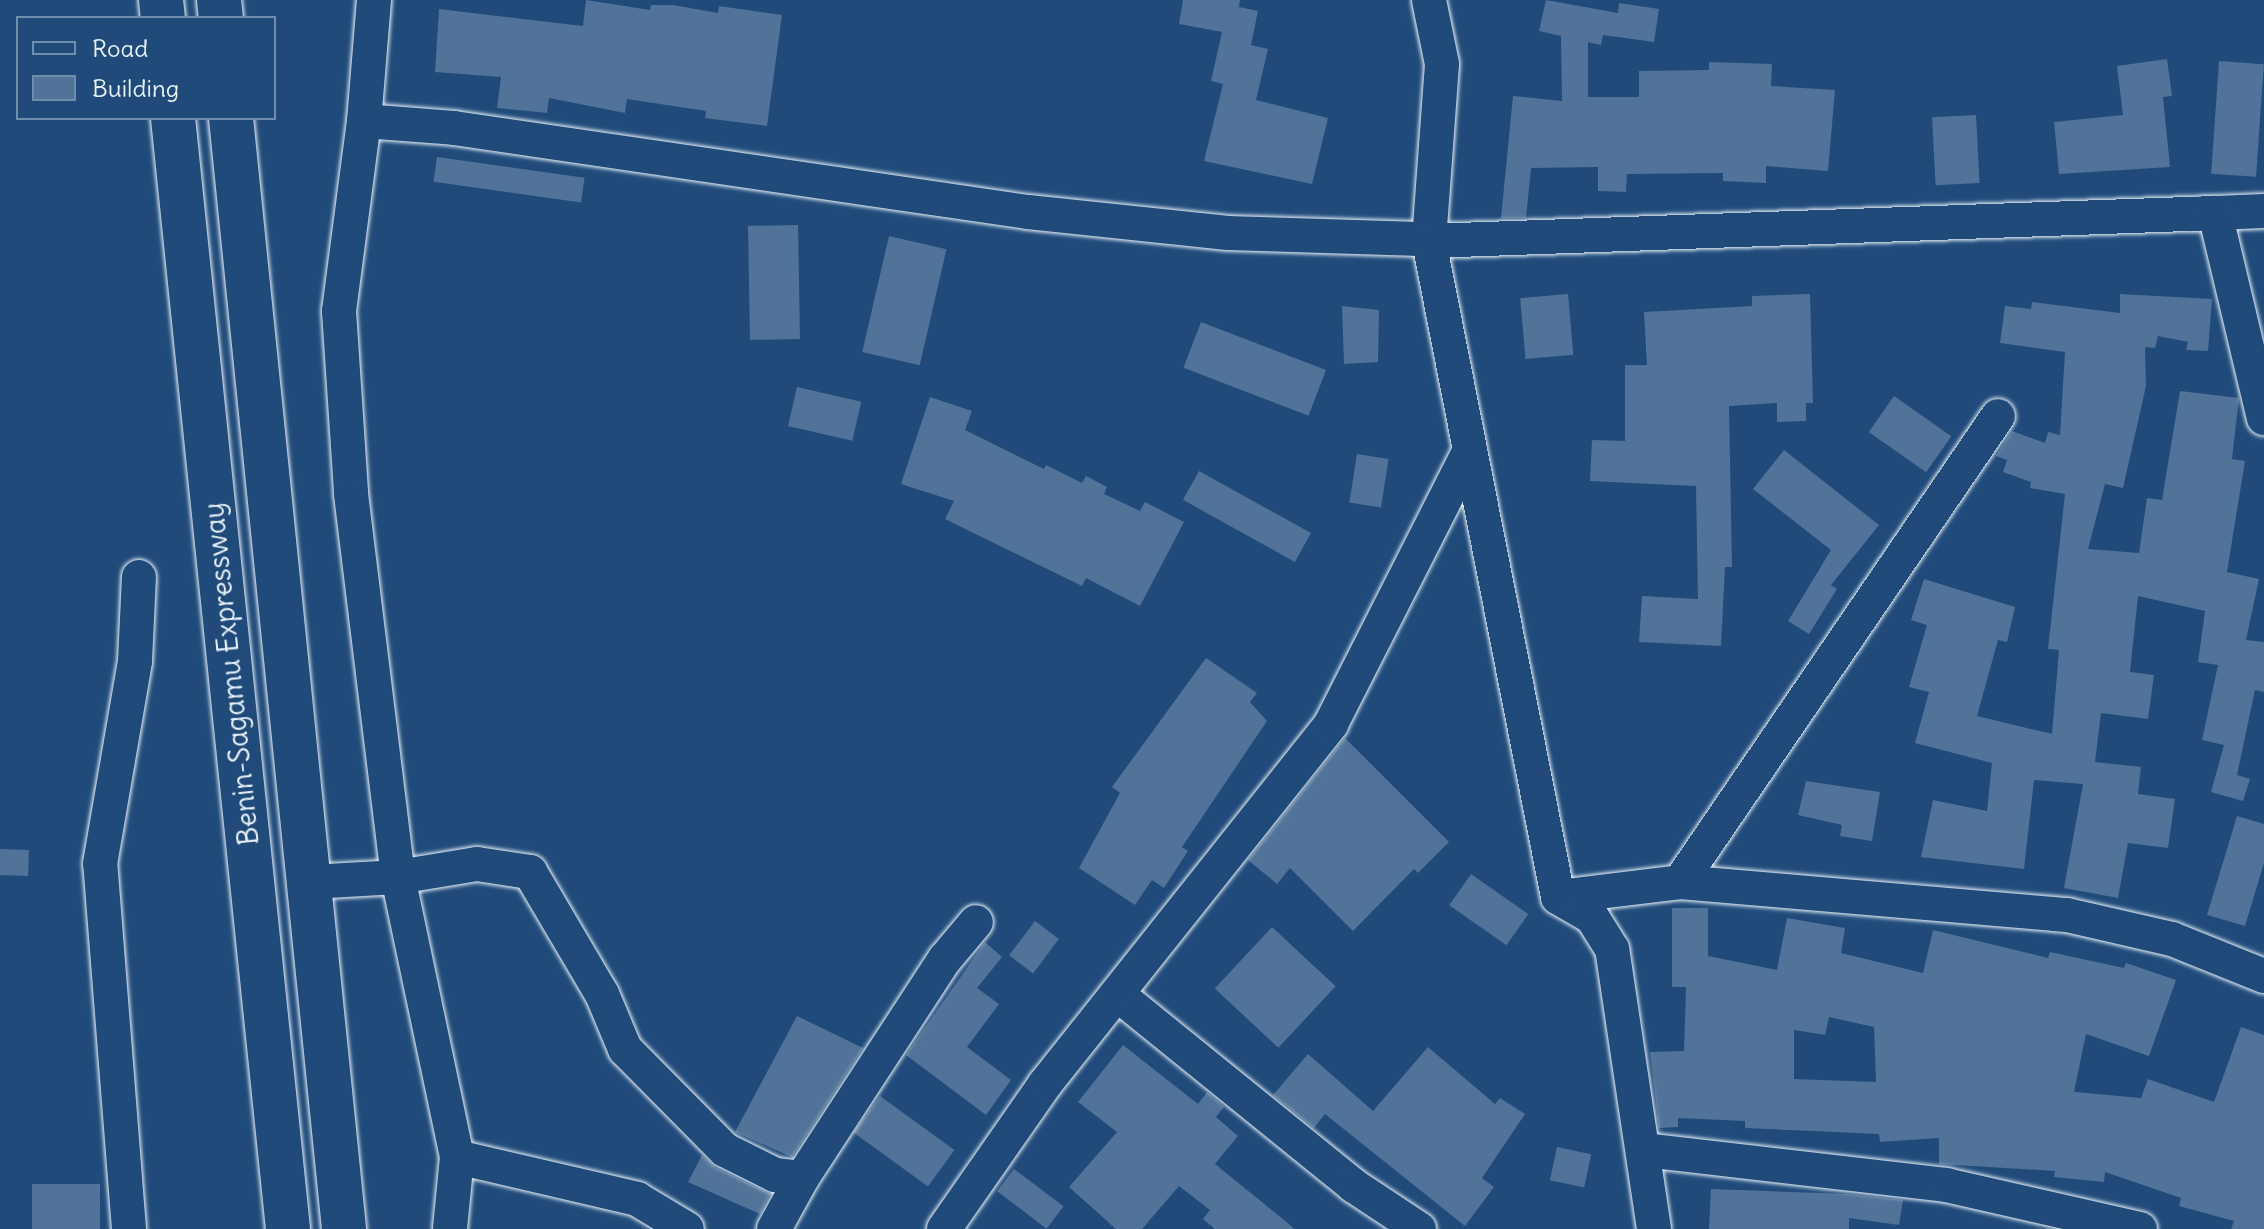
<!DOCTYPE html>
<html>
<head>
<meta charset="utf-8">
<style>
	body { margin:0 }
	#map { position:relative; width:2264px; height:1229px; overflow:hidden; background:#1f4a7a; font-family:Delius,sans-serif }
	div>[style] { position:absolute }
	.building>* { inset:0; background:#517399; transform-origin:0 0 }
	.roads { filter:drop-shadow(0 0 2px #e8f1f8) drop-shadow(0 0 2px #e8f1f8) }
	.minor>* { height:34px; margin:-17px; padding:0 17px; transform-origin:17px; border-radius:17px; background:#1f4a7a }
	.highway>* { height:44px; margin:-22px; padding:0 22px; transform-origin:22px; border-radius:22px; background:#1f4a7a }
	span { translate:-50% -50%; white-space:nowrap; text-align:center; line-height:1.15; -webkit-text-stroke:8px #1f4a7a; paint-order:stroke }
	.street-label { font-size:28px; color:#e8f1f8 }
	.legend { position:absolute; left:16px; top:16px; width:260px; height:104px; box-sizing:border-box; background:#1f4a7a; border:2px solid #6f8dac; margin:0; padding:10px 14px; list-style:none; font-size:24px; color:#e8f1f8 }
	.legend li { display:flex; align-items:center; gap:16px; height:40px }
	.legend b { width:40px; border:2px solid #6f8dac }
</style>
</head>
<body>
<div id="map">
	<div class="building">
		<i style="clip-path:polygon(586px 0,650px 10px,651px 5px,673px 5px,718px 13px,719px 6px,782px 15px,767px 126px,705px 118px,706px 111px,627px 99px,625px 113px,549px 98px,547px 113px,497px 108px,501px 77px,435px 72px,439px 9px,583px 26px)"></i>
		<i style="clip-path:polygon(1183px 0,1240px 0,1239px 7px,1258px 11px,1251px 45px,1268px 49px,1256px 100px,1328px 118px,1312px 184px,1204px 161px,1223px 84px,1211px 81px,1222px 32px,1179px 24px)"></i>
		<i style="clip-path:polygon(1546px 0,1618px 13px,1619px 3px,1659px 9px,1654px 42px,1603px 35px,1601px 45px,1588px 42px,1588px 97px,1639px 97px,1639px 71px,1709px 70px,1709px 62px,1772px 64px,1771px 86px,1835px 90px,1828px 171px,1766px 166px,1766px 183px,1723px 181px,1723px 173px,1627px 174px,1626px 192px,1598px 191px,1598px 167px,1531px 168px,1526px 218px,1501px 218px,1513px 96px,1562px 101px,1561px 36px,1539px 31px)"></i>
		<i style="clip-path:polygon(2167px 59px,2172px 96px,2163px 97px,2170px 167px,2059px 174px,2054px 122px,2123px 115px,2117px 66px)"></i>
		<i style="left:2219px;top:61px;width:45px;height:113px;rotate:4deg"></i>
		<i style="left:1976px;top:115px;width:68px;height:44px;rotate:87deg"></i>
		<i style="left:437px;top:157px;width:149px;height:25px;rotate:8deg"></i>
		<i style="left:798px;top:225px;width:114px;height:50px;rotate:89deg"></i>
		<i style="left:889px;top:236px;width:59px;height:119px;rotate:13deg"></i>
		<i style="left:1568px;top:294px;width:61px;height:48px;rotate:85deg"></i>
		<i style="clip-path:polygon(1810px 294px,1813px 403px,1806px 403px,1806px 421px,1777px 422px,1777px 403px,1729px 406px,1732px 567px,1725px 567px,1721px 646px,1639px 642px,1642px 596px,1698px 599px,1696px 486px,1590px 481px,1592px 440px,1625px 441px,1625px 365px,1647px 365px,1644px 312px,1752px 306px,1752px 296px)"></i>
		<i style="clip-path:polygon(2120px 294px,2212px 299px,2208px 351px,2186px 350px,2188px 342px,2158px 336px,2155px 348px,2145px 347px,2146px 386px,2123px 488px,2105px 484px,2088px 549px,2139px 553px,2147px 498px,2162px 500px,2180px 391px,2239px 398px,2232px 459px,2245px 461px,2227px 572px,2259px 579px,2246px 640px,2264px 642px,2264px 692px,2255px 690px,2237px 775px,2250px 779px,2243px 801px,2211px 792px,2224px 745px,2202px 740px,2218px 665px,2198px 662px,2205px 611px,2138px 596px,2130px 672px,2154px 675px,2148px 719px,2101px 713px,2095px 762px,2141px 767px,2138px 794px,2175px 799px,2168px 848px,2128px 843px,2118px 898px,2064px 888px,2083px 784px,2034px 780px,2024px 869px,1921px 857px,1933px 800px,1987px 811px,1992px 763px,1915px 743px,1929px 692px,1909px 687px,1927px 625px,1911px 620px,1924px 579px,2015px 607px,2007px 642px,1998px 640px,1977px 716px,2052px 734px,2059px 650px,2048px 649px,2065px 494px,2030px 488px,2031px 482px,2003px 472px,2007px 460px,1996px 456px,2012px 431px,2045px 443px,2048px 432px,2060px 435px,2065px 352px,2000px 343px,2005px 306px,2031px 309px,2032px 302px,2120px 313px)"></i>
		<i style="clip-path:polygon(1342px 306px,1379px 310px,1378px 362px,1344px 364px)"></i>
		<i style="left:1201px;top:322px;width:134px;height:49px;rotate:21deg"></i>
		<i style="left:797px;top:387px;width:66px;height:40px;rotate:13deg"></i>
		<i style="left:1894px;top:396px;width:70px;height:44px;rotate:35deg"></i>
		<i style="clip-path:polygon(930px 397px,972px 411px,965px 430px,1044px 469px,1046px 465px,1082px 483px,1086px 476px,1107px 487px,1104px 494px,1140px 511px,1145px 502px,1184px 522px,1140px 606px,1086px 578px,1082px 586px,945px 519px,954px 501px,901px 484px)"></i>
		<i style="clip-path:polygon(1784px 450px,1879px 525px,1831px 585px,1837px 589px,1809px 634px,1788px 621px,1831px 550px,1753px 489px)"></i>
		<i style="left:1357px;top:454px;width:32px;height:49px;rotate:9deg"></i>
		<i style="left:1199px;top:471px;width:128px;height:33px;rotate:29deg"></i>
		<i style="clip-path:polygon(1206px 658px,1257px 693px,1250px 702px,1267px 721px,1182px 847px,1188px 851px,1164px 888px,1152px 880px,1135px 905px,1079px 868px,1120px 793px,1112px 787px)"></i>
		<i style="clip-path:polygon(1345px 738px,1449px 842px,1418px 873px,1414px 869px,1353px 931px,1290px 868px,1277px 884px,1248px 860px)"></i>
		<i style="clip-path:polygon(1806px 781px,1880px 792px,1872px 841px,1840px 836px,1842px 825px,1798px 815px)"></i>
		<i style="clip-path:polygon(2237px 816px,2264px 824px,2264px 863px,2245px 926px,2207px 915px)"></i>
		<i style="left:0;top:849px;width:29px;height:26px;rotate:2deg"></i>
		<i style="left:1471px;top:874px;width:70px;height:38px;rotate:35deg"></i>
		<i style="clip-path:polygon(evenodd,1672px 908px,1708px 908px,1708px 956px,1777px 970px,1787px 918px,1845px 928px,1841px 953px,1923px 973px,1933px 930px,2048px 958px,2050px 952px,2124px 968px,2126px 963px,2176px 980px,2149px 1056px,2086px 1034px,2074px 1092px,2141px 1098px,2148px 1079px,2214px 1102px,2241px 1027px,2264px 1035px,2264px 1229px,2231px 1229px,2234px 1221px,2179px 1206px,2181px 1198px,2105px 1172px,2104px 1182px,2054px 1177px,2055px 1171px,1939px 1164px,1939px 1138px,1880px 1142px,1879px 1134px,1745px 1128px,1745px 1121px,1678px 1118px,1678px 1127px,1659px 1128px,1650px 1052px,1684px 1051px,1686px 987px,1672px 987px,1672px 908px,1829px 1017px,1874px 1027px,1876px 1082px,1794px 1079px,1794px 1030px,1825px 1035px,1829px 1017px)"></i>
		<i style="left:1035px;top:921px;width:30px;height:43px;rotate:37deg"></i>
		<i style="left:1272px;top:927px;width:87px;height:84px;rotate:43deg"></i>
		<i style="clip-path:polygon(985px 942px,1002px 957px,977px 988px,999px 1004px,967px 1047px,1011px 1080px,986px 1115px,906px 1055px)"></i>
		<i style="clip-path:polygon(797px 1016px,863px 1048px,792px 1157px,735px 1132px)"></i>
		<i style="clip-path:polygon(1123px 1045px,1198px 1104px,1207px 1092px,1224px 1107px,1216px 1117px,1238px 1136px,1215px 1164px,1295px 1229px,1215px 1229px,1203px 1219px,1210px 1210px,1179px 1186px,1142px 1229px,1116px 1229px,1069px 1187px,1117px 1132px,1078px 1102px)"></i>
		<i style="clip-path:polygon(1428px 1047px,1495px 1104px,1500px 1098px,1525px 1114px,1482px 1178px,1494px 1187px,1465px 1226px,1325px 1114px,1314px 1128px,1273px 1095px,1308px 1054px,1373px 1111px)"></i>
		<i style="left:880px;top:1096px;width:92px;height:45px;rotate:36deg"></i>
		<i style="left:1557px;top:1147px;width:35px;height:34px;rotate:12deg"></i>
		<i style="clip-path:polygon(702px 1155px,716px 1168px,770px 1194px,760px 1214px,688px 1182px)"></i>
		<i style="left:1014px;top:1169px;width:62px;height:28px;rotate:37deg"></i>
		<i style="left:32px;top:1184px;width:68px;height:45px"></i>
		<i style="clip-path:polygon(1711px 1189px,1847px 1194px,1903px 1200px,1899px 1225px,1849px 1218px,1849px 1229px,1709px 1229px)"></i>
	</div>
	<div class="roads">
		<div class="minor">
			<i style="left:374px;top:0;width:121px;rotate:94.7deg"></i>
			<i style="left:364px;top:121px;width:192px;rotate:97.5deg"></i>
			<i style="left:339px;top:311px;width:183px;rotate:86.2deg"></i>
			<i style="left:351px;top:494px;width:386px;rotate:83deg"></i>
			<i style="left:398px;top:877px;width:286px;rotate:78.1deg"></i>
			<i style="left:457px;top:1157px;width:72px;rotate:95.6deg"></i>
			<i style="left:364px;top:121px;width:90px;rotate:4.4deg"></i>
			<i style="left:454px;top:128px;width:580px;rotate:8.33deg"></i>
			<i style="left:1028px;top:212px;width:201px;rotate:6deg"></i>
			<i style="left:1228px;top:233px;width:224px;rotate:1.8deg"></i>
			<i style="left:2192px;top:214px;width:72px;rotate:-2.4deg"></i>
			<i style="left:1429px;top:241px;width:177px;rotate:-85.8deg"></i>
			<i style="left:1442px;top:64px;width:65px;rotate:-101.5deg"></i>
			<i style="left:310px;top:882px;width:88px;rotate:-3.3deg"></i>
			<i style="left:398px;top:877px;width:80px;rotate:-9.3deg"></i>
			<i style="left:477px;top:864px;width:54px;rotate:8.6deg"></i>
			<i style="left:530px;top:872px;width:142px;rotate:59.5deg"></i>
			<i style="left:602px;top:994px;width:60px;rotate:67.3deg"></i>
			<i style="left:625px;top:1049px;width:142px;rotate:45.3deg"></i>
			<i style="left:725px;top:1150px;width:56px;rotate:26.6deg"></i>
			<i style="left:775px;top:1175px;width:27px;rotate:6deg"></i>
			<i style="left:802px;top:1178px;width:58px;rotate:118.8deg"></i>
			<i style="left:1680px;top:882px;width:564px;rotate:-55.69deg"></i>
			<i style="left:1558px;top:897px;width:123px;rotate:-7deg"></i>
			<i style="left:1680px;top:882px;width:388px;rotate:4.9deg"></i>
			<i style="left:2067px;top:915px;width:108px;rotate:12.9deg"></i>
			<i style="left:2172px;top:939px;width:99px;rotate:21.9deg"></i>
			<i style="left:1117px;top:994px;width:305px;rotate:39deg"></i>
			<i style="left:1354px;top:1186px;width:78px;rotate:33.5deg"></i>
			<i style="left:1645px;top:1150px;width:303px;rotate:6.6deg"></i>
			<i style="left:1946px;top:1185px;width:199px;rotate:12.8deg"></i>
			<i style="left:457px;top:1157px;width:185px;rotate:13.1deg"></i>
			<i style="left:637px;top:1199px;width:58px;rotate:31deg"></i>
			<i style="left:802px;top:1178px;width:262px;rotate:-56.9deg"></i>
			<i style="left:945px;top:959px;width:48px;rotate:-50deg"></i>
			<i style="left:129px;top:1229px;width:366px;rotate:-94.5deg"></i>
			<i style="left:100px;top:864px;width:206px;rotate:-80.2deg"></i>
			<i style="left:135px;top:661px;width:84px;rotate:-87.3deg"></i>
			<i style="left:944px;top:1229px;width:177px;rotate:-55.1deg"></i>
			<i style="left:1045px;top:1084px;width:460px;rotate:-51.5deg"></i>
			<i style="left:1331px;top:724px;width:307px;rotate:-63.1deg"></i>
			<i style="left:1654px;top:1229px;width:283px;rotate:-98.5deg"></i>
			<i style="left:1612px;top:949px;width:38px;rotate:-122deg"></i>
			<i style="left:1592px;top:917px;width:39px;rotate:-150deg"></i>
			<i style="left:1558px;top:897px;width:669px;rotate:-101.13deg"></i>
			<i style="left:1429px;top:241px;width:786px;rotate:-2.04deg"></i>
			<i style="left:2215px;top:213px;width:211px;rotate:76.6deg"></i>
		</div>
		<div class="highway">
			<i style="left:161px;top:0;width:18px;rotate:84deg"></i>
			<i style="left:219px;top:0;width:18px;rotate:84deg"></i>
			<i style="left:173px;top:118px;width:1117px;rotate:84.09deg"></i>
			<i style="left:231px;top:118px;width:1117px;rotate:84.19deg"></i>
		</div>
	</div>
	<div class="street-label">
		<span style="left:231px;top:674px;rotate:-96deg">Benin-Sagamu Expressway</span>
	</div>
	<ul class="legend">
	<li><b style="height:10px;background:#1f4a7a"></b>Road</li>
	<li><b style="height:22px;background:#517399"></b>Building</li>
	</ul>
</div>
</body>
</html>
